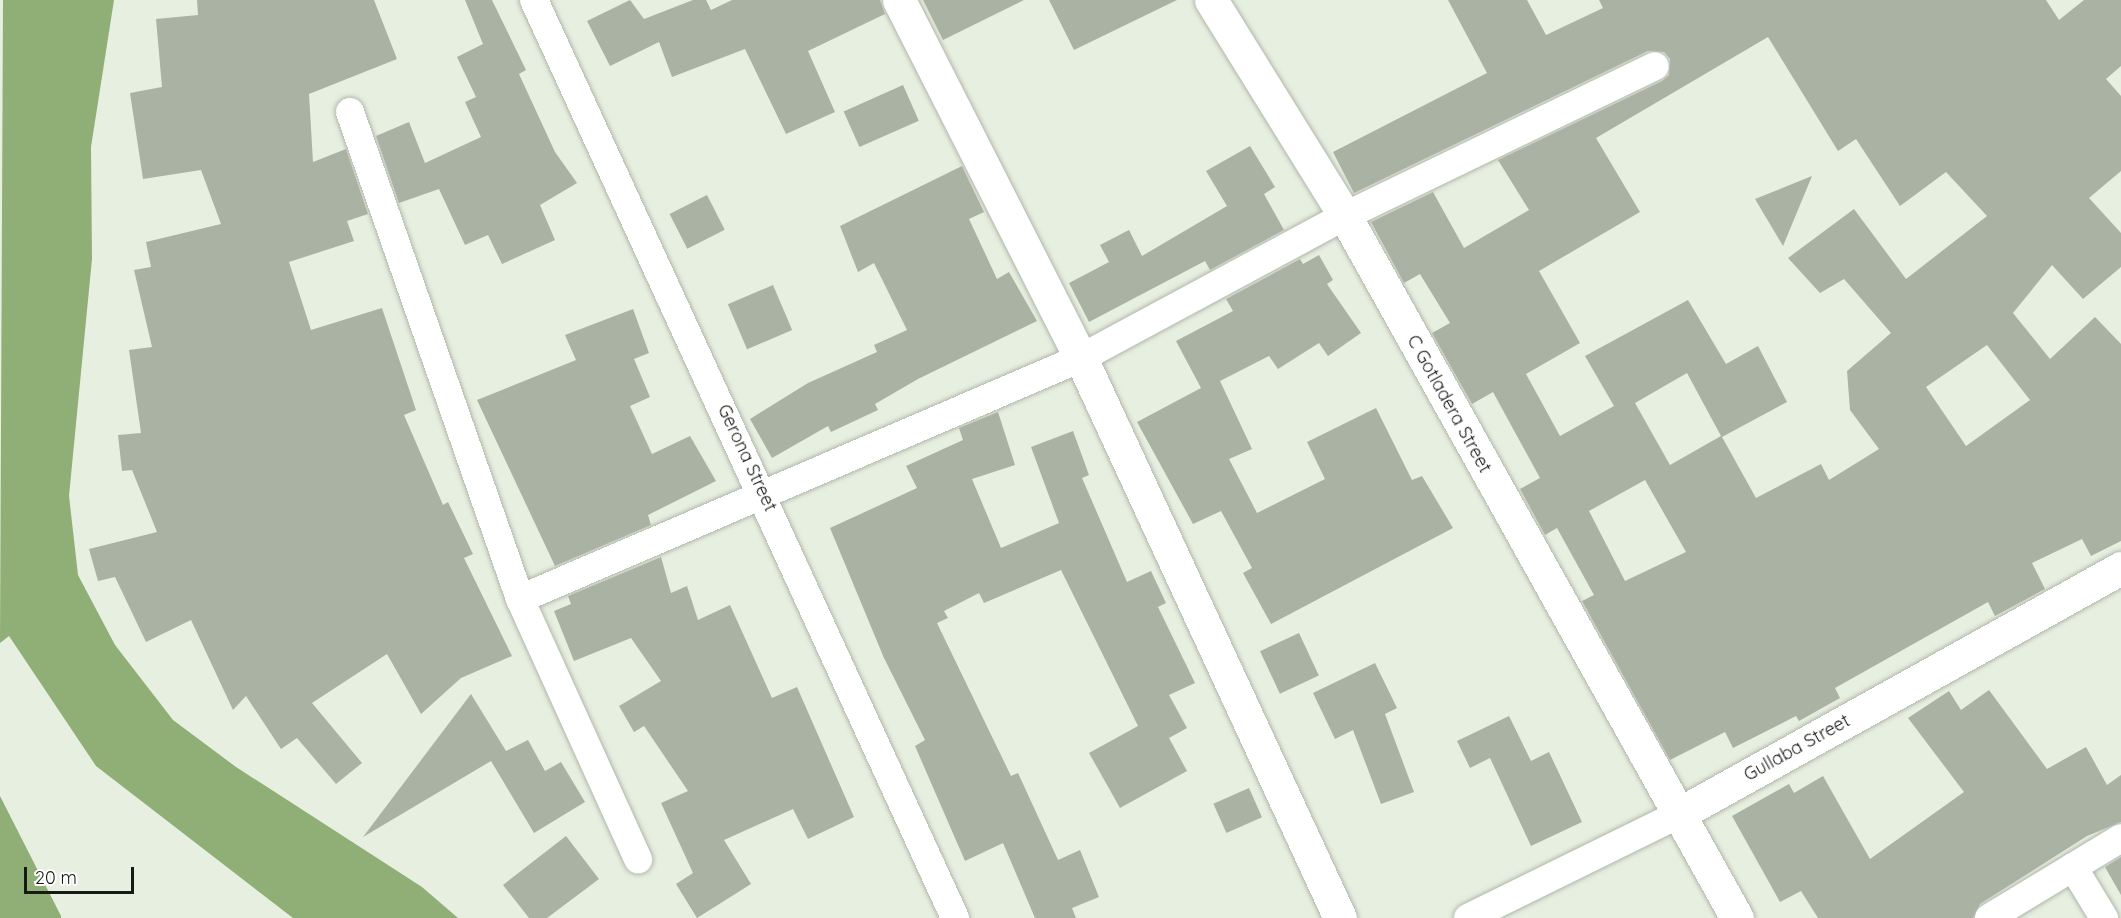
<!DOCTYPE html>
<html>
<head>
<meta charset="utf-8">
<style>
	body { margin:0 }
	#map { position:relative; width:2121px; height:918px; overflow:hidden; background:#e7efe1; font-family:Quicksand,sans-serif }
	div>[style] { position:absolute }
	.water>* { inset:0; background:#8faf76 }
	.building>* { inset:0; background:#aab2a4; transform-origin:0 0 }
	.roads { filter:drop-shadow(0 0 2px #afb7a9) drop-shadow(0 0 2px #afb7a9) }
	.street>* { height:28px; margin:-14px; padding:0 14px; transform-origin:14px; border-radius:14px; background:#fff }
	.secondary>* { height:33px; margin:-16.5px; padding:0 16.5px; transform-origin:16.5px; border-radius:16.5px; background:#fff }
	span { translate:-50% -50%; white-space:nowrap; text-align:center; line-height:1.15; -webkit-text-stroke:4.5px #fff; paint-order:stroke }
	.street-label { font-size:18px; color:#161914 }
	.scale { position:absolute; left:24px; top:867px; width:110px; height:27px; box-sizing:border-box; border:3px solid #161914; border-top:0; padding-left:8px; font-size:18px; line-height:21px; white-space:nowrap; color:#161914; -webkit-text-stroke:4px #fff; paint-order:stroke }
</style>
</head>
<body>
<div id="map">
	<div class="water">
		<i style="clip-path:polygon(3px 0,114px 0,91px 147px,92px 259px,69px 496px,78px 575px,115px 645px,173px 720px,236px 767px,422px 887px,458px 918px,293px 918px,96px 766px,9px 636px,0 643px)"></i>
		<i style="clip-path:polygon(0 796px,61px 916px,61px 918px,0 918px)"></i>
	</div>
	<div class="building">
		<i style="clip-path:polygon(197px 0,374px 0,397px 59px,309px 94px,313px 162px,346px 149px,368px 214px,347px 221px,354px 241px,289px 262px,311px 330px,382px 308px,416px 410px,404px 415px,443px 505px,448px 502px,473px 554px,464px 558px,512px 656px,461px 678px,421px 714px,387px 654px,312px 703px,362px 763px,336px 784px,297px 738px,281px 749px,246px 696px,233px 710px,191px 620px,146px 642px,115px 577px,98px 581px,89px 549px,157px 532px,132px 470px,122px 471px,118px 435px,141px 433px,129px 350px,152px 347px,134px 270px,151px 267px,146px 242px,221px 224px,201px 170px,143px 179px,130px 93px,162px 87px,156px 19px,198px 15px)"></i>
		<i style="clip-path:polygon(465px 0,492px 0,526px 70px,519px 74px,555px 152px,577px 183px,540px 205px,555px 240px,502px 264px,488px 235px,465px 245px,439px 189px,399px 203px,376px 136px,409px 122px,425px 163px,481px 137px,465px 102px,476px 97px,457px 57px,483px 44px)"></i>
		<i style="clip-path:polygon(630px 0,644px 19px,693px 0,706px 0,711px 10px,732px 0,880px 0,885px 14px,808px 51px,835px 112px,786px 134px,745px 49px,672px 77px,659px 42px,610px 66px,587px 21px)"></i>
		<i style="clip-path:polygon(923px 0,1024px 0,943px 40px)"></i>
		<i style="clip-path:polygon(1049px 0,1177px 0,1074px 50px)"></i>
		<i style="clip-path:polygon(evenodd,1448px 0,1527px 0,1546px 35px,1603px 8px,1599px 0,2046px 0,2059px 20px,2084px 0,2121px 0,2121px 66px,2106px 79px,2121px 96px,2121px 171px,2089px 198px,2121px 233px,2121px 267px,2083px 299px,2052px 265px,2013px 313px,2050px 359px,2095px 317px,2121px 344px,2121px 541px,2091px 556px,2082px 539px,2032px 563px,2045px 589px,1995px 616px,1988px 602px,1835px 688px,1840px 698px,1799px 721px,1796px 716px,1733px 748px,1725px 732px,1670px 760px,1582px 601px,1594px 595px,1557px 528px,1545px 535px,1520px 489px,1540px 478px,1493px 392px,1472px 404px,1432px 333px,1450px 323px,1420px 274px,1404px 283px,1371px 222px,1433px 192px,1464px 248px,1529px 210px,1498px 160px,1662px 81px,1669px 75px,1670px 59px,1664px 52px,1648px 51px,1354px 193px,1333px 152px,1487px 73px,1448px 0,1768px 37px,1838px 151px,1856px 139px,1900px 206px,1946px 172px,1987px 216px,1906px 279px,1854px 209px,1788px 258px,1820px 293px,1844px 279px,1891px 333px,1847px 371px,1850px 410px,1879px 449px,1829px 480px,1821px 464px,1756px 498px,1722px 437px,1787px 402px,1758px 346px,1726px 364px,1688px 300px,1585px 356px,1614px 406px,1560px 436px,1526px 374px,1580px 343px,1539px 271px,1640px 212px,1596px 138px,1768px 37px,1448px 0,1987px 345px,2030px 400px,1966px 446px,1926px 387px,1987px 345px,1448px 0,1687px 373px,1721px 436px,1670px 465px,1635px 403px,1687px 373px,1448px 0,1645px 480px,1686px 552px,1625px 581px,1589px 511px,1645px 480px)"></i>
		<i style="left:903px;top:85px;width:39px;height:65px;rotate:66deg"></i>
		<i style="clip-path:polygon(1250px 146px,1275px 187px,1264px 194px,1284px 230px,1210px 270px,1205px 261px,1089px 322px,1069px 283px,1109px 262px,1100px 245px,1129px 230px,1142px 256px,1227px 206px,1206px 171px)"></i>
		<i style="clip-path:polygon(962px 166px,984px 212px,969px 219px,997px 279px,1009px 272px,1037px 321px,918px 379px,875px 404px,878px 410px,831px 432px,828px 426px,772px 458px,750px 419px,808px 383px,877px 352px,874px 345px,907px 330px,874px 263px,858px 272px,840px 226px)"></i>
		<i style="clip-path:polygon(1812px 176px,1783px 246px,1755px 199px)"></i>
		<i style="left:707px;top:195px;width:39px;height:42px;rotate:63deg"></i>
		<i style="clip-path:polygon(1319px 255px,1333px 280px,1327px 284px,1361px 333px,1328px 356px,1319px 343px,1278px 369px,1269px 356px,1220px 381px,1252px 449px,1229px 459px,1257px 513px,1325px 479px,1307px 442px,1376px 408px,1412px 480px,1422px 476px,1453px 528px,1271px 624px,1243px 573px,1252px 568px,1221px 511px,1193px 524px,1137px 422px,1201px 388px,1176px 341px,1233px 311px,1226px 299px,1300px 259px,1303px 264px)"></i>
		<i style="left:773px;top:285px;width:49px;height:49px;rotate:67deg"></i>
		<i style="clip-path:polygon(633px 309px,649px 353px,634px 359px,650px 397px,630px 406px,652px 454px,690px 436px,716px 481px,648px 515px,651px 525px,555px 566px,477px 400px,576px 360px,565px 335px)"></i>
		<i style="clip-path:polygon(998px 412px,1015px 465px,972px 479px,1001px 548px,1059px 523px,1031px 447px,1073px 431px,1089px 475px,1082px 478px,1127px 582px,1151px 571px,1166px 603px,1158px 607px,1195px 683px,1169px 695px,1187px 728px,1169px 738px,1187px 771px,1120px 808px,1089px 753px,1138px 726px,1061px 570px,984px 603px,979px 593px,944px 611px,948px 618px,937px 623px,1011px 776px,1018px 773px,1058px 860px,1080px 850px,1099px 897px,1072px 908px,1076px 918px,1035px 918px,1003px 843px,965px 861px,915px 746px,925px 740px,884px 658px,830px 528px,917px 488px,906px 466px,963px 440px,959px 428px)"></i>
		<i style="clip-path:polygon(661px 557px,671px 593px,687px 586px,698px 620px,730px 605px,772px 698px,797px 687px,854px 817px,808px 839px,793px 809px,724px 840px,751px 884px,697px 918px,676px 884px,693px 873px,661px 803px,688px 791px,644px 726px,634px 732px,619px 706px,661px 681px,631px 638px,574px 661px,554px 611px,571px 604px,568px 596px)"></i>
		<i style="left:1299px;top:633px;width:47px;height:43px;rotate:65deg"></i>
		<i style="clip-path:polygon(1375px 663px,1397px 708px,1385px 714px,1414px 792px,1381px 804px,1353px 730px,1335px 739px,1313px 693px)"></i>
		<i style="clip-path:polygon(1989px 690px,2047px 769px,2086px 747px,2107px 785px,2121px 775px,2121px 822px,2087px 836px,1980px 904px,1973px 918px,1818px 918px,1801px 891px,1780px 902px,1732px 816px,1789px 784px,1794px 793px,1823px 776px,1870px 859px,1964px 792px,1908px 718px,1949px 691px,1961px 710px)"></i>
		<i style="clip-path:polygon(471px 694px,506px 751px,528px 740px,545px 771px,561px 762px,585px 802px,534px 833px,491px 761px,363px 837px)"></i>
		<i style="clip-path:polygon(1509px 716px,1531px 761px,1549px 752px,1582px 822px,1531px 846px,1490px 758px,1470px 768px,1457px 741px)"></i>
		<i style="left:1249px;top:788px;width:32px;height:39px;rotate:66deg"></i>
		<i style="clip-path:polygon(566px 836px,599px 879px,547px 918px,529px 918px,503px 885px)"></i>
		<i style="clip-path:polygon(2121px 857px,2121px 895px,2105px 867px)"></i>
	</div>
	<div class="roads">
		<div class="street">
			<i style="left:534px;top:0;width:1010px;rotate:65.36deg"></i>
			<i style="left:350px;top:112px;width:516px;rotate:70.76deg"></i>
			<i style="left:520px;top:599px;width:286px;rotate:65.6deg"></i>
			<i style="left:520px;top:599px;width:611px;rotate:-23.25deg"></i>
			<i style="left:1081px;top:358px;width:300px;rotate:-28.3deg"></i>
			<i style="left:1345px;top:216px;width:344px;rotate:-25.8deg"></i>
			<i style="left:2073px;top:867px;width:60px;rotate:58.7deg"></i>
			<i style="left:1468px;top:918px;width:233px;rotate:-26.2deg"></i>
			<i style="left:1989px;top:918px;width:154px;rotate:-31.2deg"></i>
		</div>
		<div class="secondary">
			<i style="left:899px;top:0;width:402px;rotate:63.1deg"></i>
			<i style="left:1081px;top:358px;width:617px;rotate:65.18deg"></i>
			<i style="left:1211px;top:0;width:254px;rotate:58.2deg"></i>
			<i style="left:1345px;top:216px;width:804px;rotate:60.82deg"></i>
			<i style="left:1677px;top:815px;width:508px;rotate:-29.09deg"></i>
		</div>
	</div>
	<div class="street-label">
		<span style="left:1449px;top:404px;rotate:61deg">C Gotladera Street</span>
		<span style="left:747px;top:458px;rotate:65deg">Gerona Street</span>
		<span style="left:1797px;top:748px;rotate:-29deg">Gullaba Street</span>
	</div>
	<div class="scale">20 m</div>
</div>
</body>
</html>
